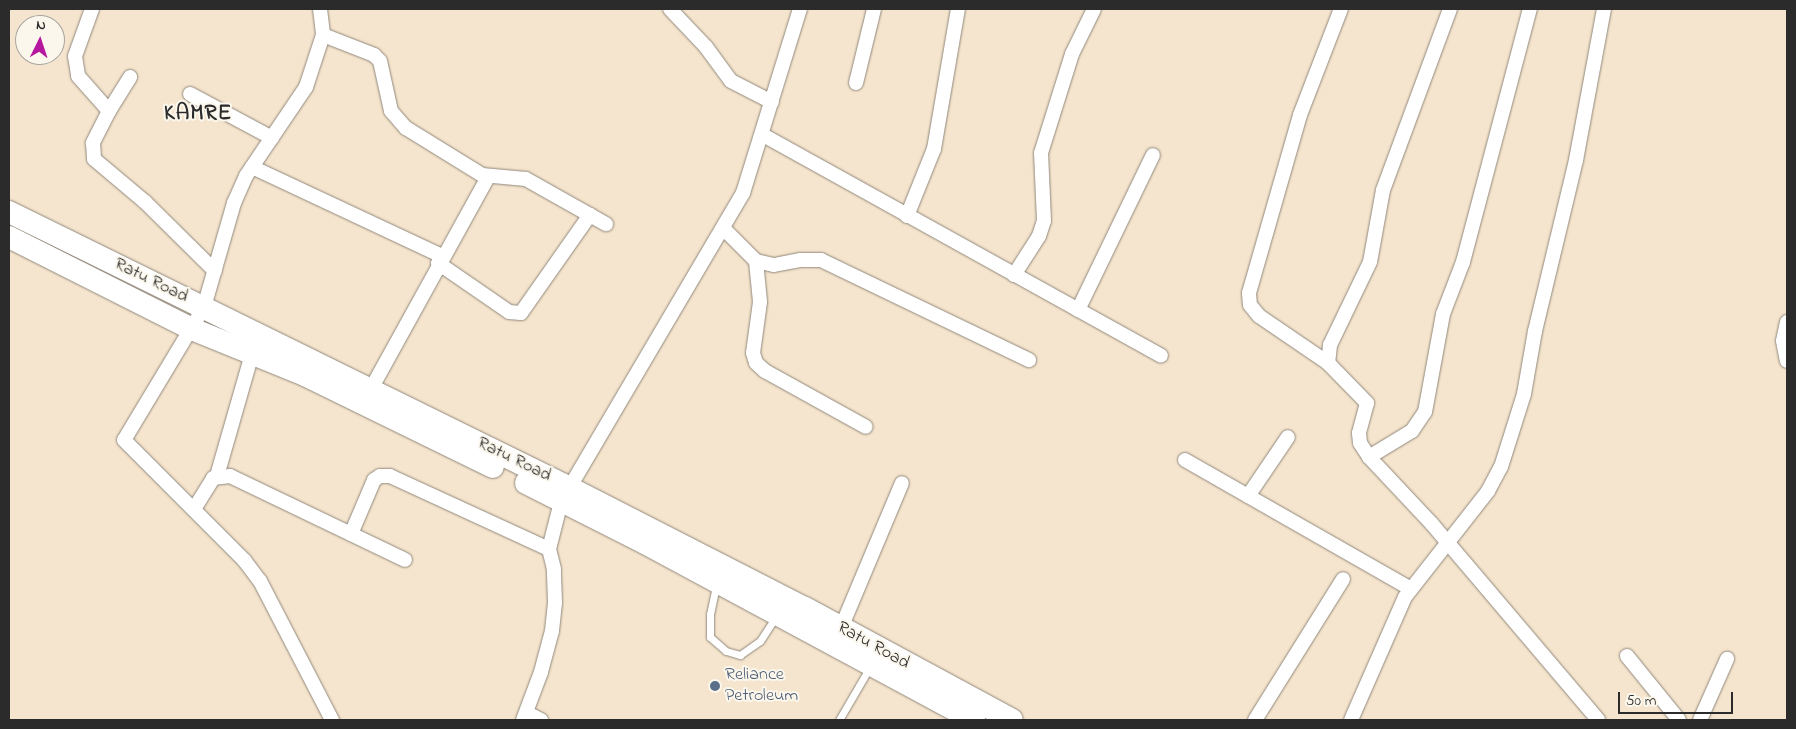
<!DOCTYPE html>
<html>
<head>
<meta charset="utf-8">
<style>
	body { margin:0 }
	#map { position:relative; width:1796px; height:729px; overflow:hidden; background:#f6e5ce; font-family:"Indie Flower",sans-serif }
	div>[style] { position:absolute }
	.roads { filter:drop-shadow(0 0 1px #90887c) drop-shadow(0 0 1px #90887c) }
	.lane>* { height:7px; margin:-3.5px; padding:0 3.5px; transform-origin:3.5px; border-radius:3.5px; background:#fff }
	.street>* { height:14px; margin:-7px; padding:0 7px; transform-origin:7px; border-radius:7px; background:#fff }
	.primary>* { height:22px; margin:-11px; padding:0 11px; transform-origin:11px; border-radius:11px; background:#fff }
	.dots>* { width:14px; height:14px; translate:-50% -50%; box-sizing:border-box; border:2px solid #fbf7ec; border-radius:50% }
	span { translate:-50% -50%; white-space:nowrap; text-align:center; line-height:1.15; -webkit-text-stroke:4px #fbf7ec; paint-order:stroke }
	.street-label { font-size:18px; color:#2b2b2b }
	.service-label { font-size:18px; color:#4e5e75 }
	.left { translate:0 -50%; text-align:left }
	.district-label { font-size:22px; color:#2b2b2b; font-weight:700; letter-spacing:1px }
	.frame { position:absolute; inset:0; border:10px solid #2b2b2b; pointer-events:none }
	.north { position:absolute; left:15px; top:15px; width:50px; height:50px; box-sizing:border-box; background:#fbf7ec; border:1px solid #a8a59f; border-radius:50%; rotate:4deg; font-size:14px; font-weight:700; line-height:20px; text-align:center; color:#2b2b2b }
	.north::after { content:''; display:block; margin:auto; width:18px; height:22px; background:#b5179e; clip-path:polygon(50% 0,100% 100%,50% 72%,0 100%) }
	.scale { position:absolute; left:1618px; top:692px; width:115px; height:22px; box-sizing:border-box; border:2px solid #2b2b2b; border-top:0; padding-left:6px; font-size:15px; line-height:18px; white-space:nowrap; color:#2b2b2b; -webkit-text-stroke:4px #fbf7ec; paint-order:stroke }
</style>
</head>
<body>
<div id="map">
	<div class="roads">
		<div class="lane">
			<i style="left:716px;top:586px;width:29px;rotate:102deg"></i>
			<i style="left:710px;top:614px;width:23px;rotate:90deg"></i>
			<i style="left:710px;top:637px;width:21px;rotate:41deg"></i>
			<i style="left:726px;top:651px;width:15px;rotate:16deg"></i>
			<i style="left:740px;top:655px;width:24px;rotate:-35deg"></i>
			<i style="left:760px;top:641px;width:30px;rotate:-57deg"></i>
			<i style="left:839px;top:720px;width:61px;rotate:-59.7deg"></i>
		</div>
		<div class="street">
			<i style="left:92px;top:9px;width:50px;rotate:109.9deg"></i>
			<i style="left:75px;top:56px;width:20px;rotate:81deg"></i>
			<i style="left:78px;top:76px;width:47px;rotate:48.5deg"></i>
			<i style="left:109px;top:111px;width:36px;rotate:117deg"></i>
			<i style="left:93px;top:143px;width:16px;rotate:86deg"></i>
			<i style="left:94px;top:159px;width:67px;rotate:40.1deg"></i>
			<i style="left:145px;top:202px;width:98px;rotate:44.6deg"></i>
			<i style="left:320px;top:9px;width:26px;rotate:83deg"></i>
			<i style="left:323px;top:35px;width:55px;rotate:108.1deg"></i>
			<i style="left:306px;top:87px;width:107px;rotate:124deg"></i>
			<i style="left:246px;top:176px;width:30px;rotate:114deg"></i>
			<i style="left:234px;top:203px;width:108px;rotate:106.1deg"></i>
			<i style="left:204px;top:307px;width:155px;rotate:121deg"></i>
			<i style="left:124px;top:440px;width:170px;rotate:45deg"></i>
			<i style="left:244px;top:560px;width:26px;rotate:53deg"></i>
			<i style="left:260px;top:581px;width:157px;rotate:62.6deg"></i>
			<i style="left:670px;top:9px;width:52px;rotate:46.5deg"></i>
			<i style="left:706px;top:47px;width:42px;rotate:53.7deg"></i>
			<i style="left:731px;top:81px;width:46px;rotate:27.1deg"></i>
			<i style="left:1450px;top:9px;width:193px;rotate:110.3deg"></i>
			<i style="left:1383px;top:190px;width:73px;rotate:100.2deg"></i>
			<i style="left:1370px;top:262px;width:92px;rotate:115.7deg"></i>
			<i style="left:1330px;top:345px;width:18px;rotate:96deg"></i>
			<i style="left:1328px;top:363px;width:56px;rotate:45.7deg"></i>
			<i style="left:1367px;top:403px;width:31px;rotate:105deg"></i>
			<i style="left:1359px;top:433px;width:10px;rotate:84deg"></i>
			<i style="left:1360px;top:443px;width:17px;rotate:57deg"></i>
			<i style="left:1369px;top:457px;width:92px;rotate:46.8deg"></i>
			<i style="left:1432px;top:524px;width:257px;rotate:49.7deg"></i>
			<i style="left:323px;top:35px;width:55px;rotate:21.4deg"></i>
			<i style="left:374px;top:55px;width:8px;rotate:45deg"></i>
			<i style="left:380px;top:61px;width:51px;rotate:77.6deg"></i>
			<i style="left:391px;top:111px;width:23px;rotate:49deg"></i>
			<i style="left:406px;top:128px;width:89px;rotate:31.7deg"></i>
			<i style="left:482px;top:175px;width:44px;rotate:5.2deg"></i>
			<i style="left:526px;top:179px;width:92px;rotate:29.4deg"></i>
			<i style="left:856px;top:83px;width:76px;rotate:-76.3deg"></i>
			<i style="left:190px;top:94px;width:93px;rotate:28.2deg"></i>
			<i style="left:109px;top:111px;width:40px;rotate:-58deg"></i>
			<i style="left:763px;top:135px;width:455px;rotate:29deg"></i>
			<i style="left:252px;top:167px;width:210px;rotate:25.1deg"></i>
			<i style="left:907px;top:216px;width:72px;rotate:-68.1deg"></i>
			<i style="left:934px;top:149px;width:142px;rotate:-80.3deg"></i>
			<i style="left:723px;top:228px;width:47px;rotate:45deg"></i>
			<i style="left:756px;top:261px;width:18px;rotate:13deg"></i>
			<i style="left:774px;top:265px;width:26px;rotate:-11deg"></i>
			<i style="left:800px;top:260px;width:21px"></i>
			<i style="left:821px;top:260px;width:231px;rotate:25.7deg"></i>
			<i style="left:756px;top:261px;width:41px;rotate:84.4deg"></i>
			<i style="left:760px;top:302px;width:51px;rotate:97.8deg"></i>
			<i style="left:753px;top:353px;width:10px;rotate:73deg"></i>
			<i style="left:756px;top:363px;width:12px;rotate:42deg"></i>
			<i style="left:765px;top:371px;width:115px;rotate:29deg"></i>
			<i style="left:438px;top:263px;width:86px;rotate:34.6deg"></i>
			<i style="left:509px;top:312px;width:12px;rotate:5deg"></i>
			<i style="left:521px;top:313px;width:120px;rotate:-54.9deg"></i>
			<i style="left:1014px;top:275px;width:46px;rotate:-57.3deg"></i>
			<i style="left:1039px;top:236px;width:16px;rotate:-72deg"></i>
			<i style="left:1044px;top:221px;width:68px;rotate:-92.5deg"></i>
			<i style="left:1041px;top:153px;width:104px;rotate:-72.6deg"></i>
			<i style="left:1072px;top:54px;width:50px;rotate:-63.9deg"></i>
			<i style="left:1078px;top:310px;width:172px;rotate:-64.2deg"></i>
			<i style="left:1787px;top:322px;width:19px;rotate:102deg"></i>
			<i style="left:1783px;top:341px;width:20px;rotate:79deg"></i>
			<i style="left:1328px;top:363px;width:83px;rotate:-145.7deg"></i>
			<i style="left:1259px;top:316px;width:14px;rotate:-129deg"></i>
			<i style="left:1250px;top:305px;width:12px;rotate:-95deg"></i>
			<i style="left:1249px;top:293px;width:185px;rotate:-74deg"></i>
			<i style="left:1300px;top:115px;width:114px;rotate:-68.9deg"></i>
			<i style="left:371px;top:389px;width:242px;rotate:-61.1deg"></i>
			<i style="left:1369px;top:457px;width:50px;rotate:-31.2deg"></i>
			<i style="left:1412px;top:431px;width:23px;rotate:-56deg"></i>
			<i style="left:1425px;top:412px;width:100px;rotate:-79.6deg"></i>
			<i style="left:1443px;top:314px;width:56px;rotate:-69deg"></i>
			<i style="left:1463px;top:262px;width:262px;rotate:-75.2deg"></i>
			<i style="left:1185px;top:460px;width:260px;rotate:29.7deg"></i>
			<i style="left:217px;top:476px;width:127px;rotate:-74deg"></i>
			<i style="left:1248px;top:496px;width:71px;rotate:-55.9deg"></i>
			<i style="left:194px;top:509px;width:36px;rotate:-58deg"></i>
			<i style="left:213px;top:478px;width:17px;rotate:-7deg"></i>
			<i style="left:230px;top:476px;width:194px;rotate:25.6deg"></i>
			<i style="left:351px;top:534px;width:59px;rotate:-66.9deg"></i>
			<i style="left:374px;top:480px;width:7px;rotate:-34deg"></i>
			<i style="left:380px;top:476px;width:10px"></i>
			<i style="left:390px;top:476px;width:175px;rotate:24.7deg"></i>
			<i style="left:841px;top:628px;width:157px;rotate:-67.2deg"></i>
			<i style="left:1627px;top:656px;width:82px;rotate:50.9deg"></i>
			<i style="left:527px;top:713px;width:16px;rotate:27deg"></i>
			<i style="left:523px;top:720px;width:51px;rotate:-69.4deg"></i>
			<i style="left:541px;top:672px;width:42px;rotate:-75deg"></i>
			<i style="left:552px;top:631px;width:28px;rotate:-84deg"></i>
			<i style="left:555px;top:603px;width:34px;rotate:-92deg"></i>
			<i style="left:554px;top:569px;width:21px;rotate:-104deg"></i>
			<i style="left:549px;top:549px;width:49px;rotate:-75.7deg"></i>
			<i style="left:561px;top:502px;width:359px;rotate:-59.5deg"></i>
			<i style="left:743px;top:193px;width:193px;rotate:-72.8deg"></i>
			<i style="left:1255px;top:720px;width:166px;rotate:-58deg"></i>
			<i style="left:1351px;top:720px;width:134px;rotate:-66.3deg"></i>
			<i style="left:1405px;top:597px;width:135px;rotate:-51.9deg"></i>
			<i style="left:1488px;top:491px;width:27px;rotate:-62deg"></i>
			<i style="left:1501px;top:467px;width:77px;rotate:-72.5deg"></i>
			<i style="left:1524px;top:394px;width:64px;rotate:-80.1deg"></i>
			<i style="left:1535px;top:331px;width:176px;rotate:-76.5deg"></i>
			<i style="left:1576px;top:160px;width:154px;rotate:-79.5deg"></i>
			<i style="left:1700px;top:720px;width:67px;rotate:-66.1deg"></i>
		</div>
		<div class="primary">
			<i style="left:9px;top:212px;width:625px;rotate:26.2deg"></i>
			<i style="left:570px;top:488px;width:264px;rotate:27.1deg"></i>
			<i style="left:805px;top:608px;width:235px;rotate:28.4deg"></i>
			<i style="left:9px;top:237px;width:205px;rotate:26.7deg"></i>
			<i style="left:192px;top:329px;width:122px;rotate:22.2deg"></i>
			<i style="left:305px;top:375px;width:209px;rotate:26.1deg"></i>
			<i style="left:526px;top:483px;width:133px;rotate:26.8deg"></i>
			<i style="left:645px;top:543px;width:374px;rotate:28.3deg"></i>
		</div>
	</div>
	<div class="dots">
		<i style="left:715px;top:686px;background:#5c6f8a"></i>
	</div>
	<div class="street-label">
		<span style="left:151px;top:281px;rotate:26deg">Ratu Road</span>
		<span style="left:514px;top:460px;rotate:26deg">Ratu Road</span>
		<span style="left:873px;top:646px;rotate:29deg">Ratu Road</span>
	</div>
	<div class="service-label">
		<span class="left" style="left:725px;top:686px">Reliance<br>Petroleum</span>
	</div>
	<div class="district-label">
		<span style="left:198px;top:115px">KAMRE</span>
	</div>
	<div class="frame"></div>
	<div class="north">N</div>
	<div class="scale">50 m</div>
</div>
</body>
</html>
